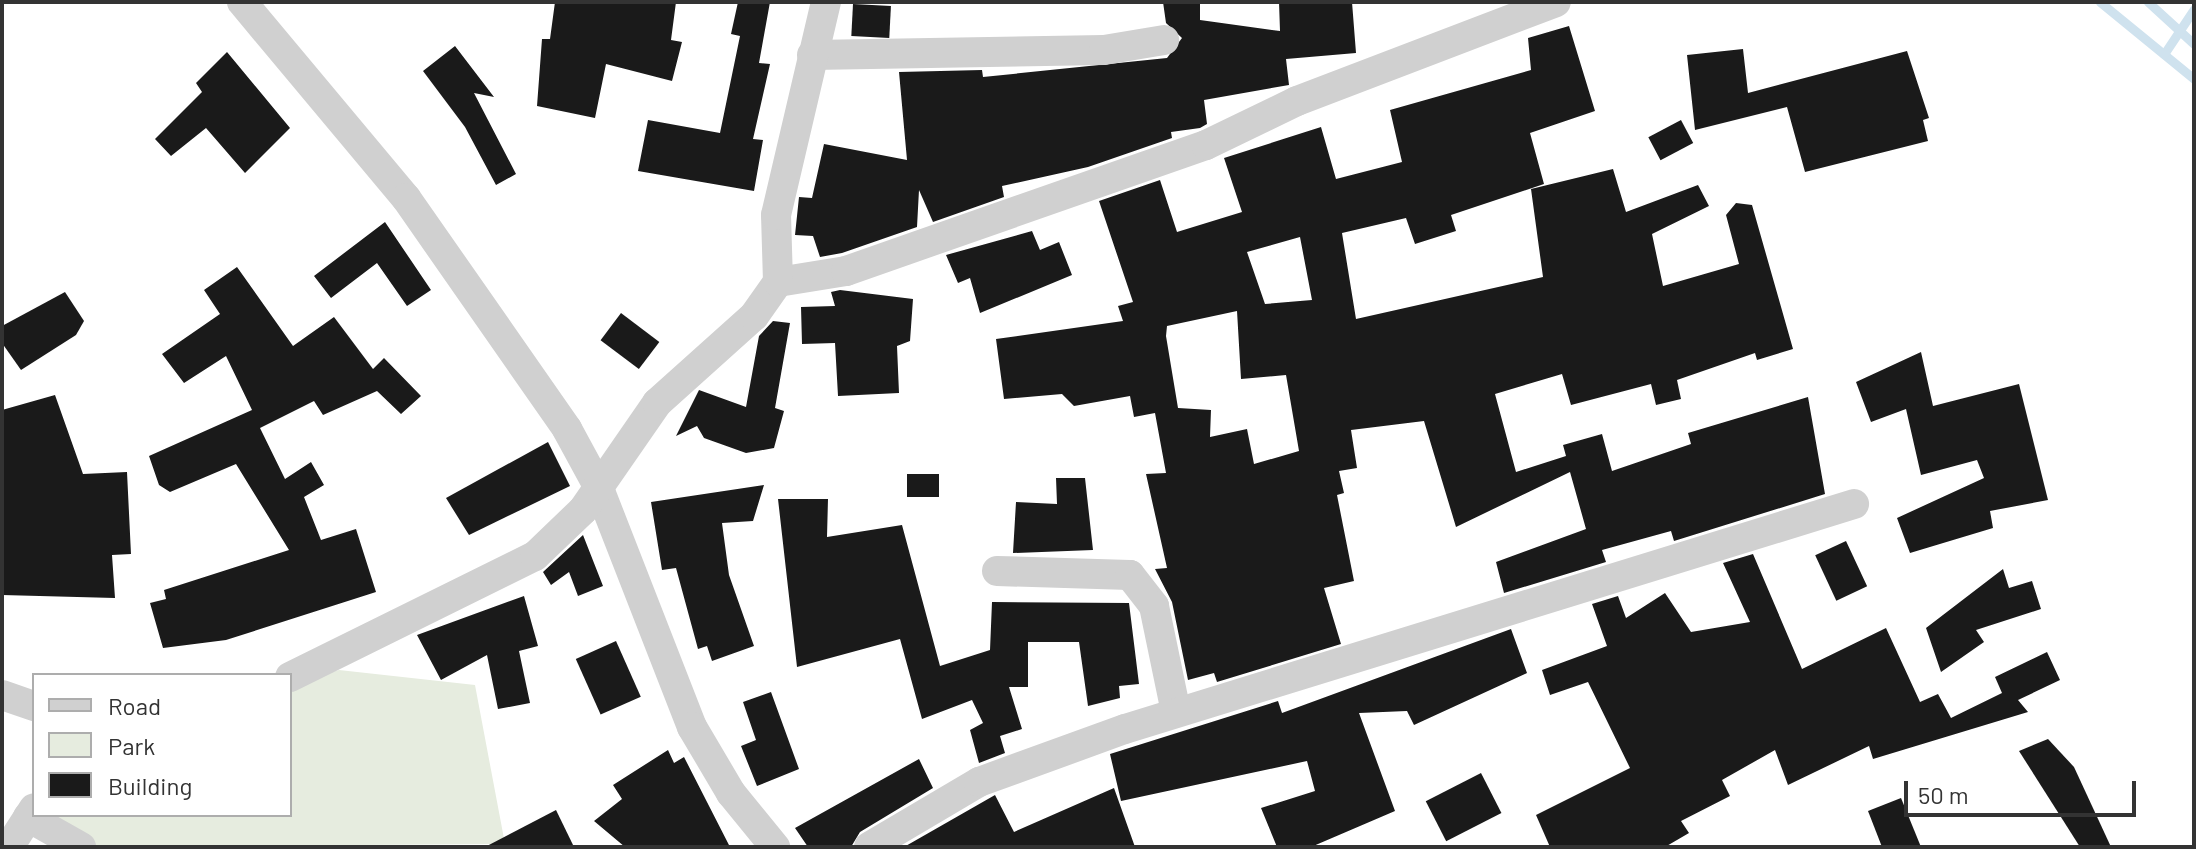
<!DOCTYPE html>
<html>
<head>
<meta charset="utf-8">
<style>
	body { margin:0 }
	#map { position:relative; width:2196px; height:849px; overflow:hidden; background:#fff; font-family:Barlow,sans-serif }
	div>[style] { position:absolute }
	.green>* { inset:0; background:#e6ecdf }
	.stream>* { height:9px; margin:-4.5px; padding:0 4.5px; transform-origin:4.5px; border-radius:4.5px; background:#cfe2ee }
	.building>* { inset:0; background:#1a1a1a; transform-origin:0 0 }
	.minor>* { height:30px; margin:-15px; padding:0 15px; transform-origin:15px; border-radius:15px; background:#d0d0d0 }
	span { translate:-50% -50%; white-space:nowrap; text-align:center; line-height:1.15; -webkit-text-stroke:8px #fff; paint-order:stroke }
	.frame { position:absolute; inset:0; border:4px solid #333; pointer-events:none }
	.legend { position:absolute; left:32px; top:673px; width:260px; height:144px; box-sizing:border-box; background:#fff; border:2px solid #adadad; margin:0; padding:10px 14px; list-style:none; font-size:24px; color:#333 }
	.legend li { display:flex; align-items:center; gap:16px; height:40px }
	.legend b { width:40px; border:2px solid #adadad }
	.scale { position:absolute; left:1904px; top:781px; width:232px; height:36px; box-sizing:border-box; border:4px solid #333; border-top:0; padding-left:10px; font-size:24px; line-height:28px; white-space:nowrap; color:#333; -webkit-text-stroke:6px #fff; paint-order:stroke }
</style>
</head>
<body>
<div id="map">
	<div class="green">
		<i style="clip-path:polygon(339px 670px,475px 685px,505px 844px,92px 847px,46px 815px,290px 815px,290px 684px)"></i>
	</div>
	<div class="stream">
		<i style="left:2100px;top:2px;width:122px;rotate:39.3deg"></i>
		<i style="left:2148px;top:2px;width:62px;rotate:42.4deg"></i>
		<i style="left:2164px;top:54px;width:54px;rotate:-56.3deg"></i>
	</div>
	<div class="building">
		<i style="clip-path:polygon(555px 2px,676px 2px,671px 40px,682px 42px,672px 81px,606px 64px,595px 118px,537px 106px,542px 39px,550px 39px)"></i>
		<i style="clip-path:polygon(738px 2px,770px 2px,759px 63px,770px 64px,753px 139px,763px 140px,754px 191px,638px 171px,648px 120px,720px 133px,740px 36px,731px 34px)"></i>
		<i style="clip-path:polygon(1163px 2px,1200px 2px,1200px 20px,1280px 31px,1279px 2px,1352px 2px,1356px 53px,1286px 59px,1289px 85px,1204px 100px,1207px 124px,1200px 128px,1171px 132px,1172px 138px,1088px 167px,1002px 186px,1004px 197px,933px 222px,919px 190px,917px 227px,842px 253px,820px 257px,813px 236px,795px 235px,799px 197px,812px 198px,824px 144px,907px 160px,899px 72px,982px 70px,983px 77px,1167px 58px,1182px 38px,1166px 23px)"></i>
		<i style="left:853px;top:4px;width:38px;height:32px;rotate:3deg"></i>
		<i style="clip-path:polygon(evenodd,1569px 26px,1595px 111px,1530px 133px,1544px 184px,1451px 215px,1456px 231px,1415px 244px,1406px 218px,1342px 233px,1356px 319px,1543px 277px,1531px 189px,1613px 169px,1626px 212px,1698px 185px,1709px 206px,1652px 234px,1663px 286px,1739px 264px,1726px 215px,1736px 203px,1752px 205px,1793px 349px,1757px 360px,1755px 353px,1677px 380px,1681px 399px,1656px 405px,1651px 384px,1571px 405px,1562px 374px,1495px 394px,1516px 472px,1566px 456px,1563px 445px,1602px 434px,1612px 471px,1691px 444px,1688px 433px,1808px 397px,1825px 494px,1674px 541px,1671px 531px,1602px 550px,1606px 562px,1504px 593px,1496px 562px,1586px 529px,1570px 472px,1456px 527px,1424px 421px,1351px 430px,1357px 468px,1339px 471px,1344px 493px,1337px 495px,1354px 581px,1324px 588px,1341px 644px,1217px 682px,1214px 673px,1188px 680px,1172px 602px,1155px 569px,1167px 568px,1146px 474px,1166px 473px,1155px 413px,1134px 417px,1130px 396px,1074px 406px,1062px 394px,1004px 399px,996px 339px,1123px 321px,1118px 306px,1133px 302px,1099px 201px,1160px 180px,1177px 232px,1242px 212px,1224px 158px,1321px 127px,1336px 179px,1402px 162px,1390px 110px,1531px 70px,1528px 38px,1569px 26px,1300px 237px,1312px 300px,1265px 304px,1247px 252px,1300px 237px,1569px 26px,1237px 311px,1241px 379px,1286px 375px,1299px 451px,1254px 464px,1247px 429px,1210px 437px,1211px 410px,1178px 408px,1166px 336px,1167px 326px,1237px 311px)"></i>
		<i style="clip-path:polygon(455px 46px,494px 97px,474px 93px,516px 174px,496px 185px,465px 127px,423px 71px)"></i>
		<i style="clip-path:polygon(1743px 49px,1748px 93px,1907px 51px,1929px 118px,1923px 120px,1928px 141px,1805px 172px,1787px 107px,1695px 130px,1687px 55px)"></i>
		<i style="clip-path:polygon(227px 52px,290px 128px,245px 173px,206px 128px,171px 156px,155px 139px,202px 92px,196px 83px)"></i>
		<i style="left:1681px;top:120px;width:26px;height:37px;rotate:62deg"></i>
		<i style="clip-path:polygon(385px 222px,431px 290px,407px 306px,377px 263px,331px 298px,314px 276px)"></i>
		<i style="clip-path:polygon(1032px 231px,1040px 250px,1059px 242px,1072px 275px,980px 313px,970px 278px,958px 283px,946px 255px)"></i>
		<i style="clip-path:polygon(237px 267px,293px 346px,334px 317px,373px 369px,384px 358px,421px 396px,401px 414px,377px 391px,323px 415px,314px 401px,260px 428px,285px 479px,311px 462px,324px 485px,304px 497px,321px 540px,356px 529px,376px 592px,226px 640px,163px 648px,150px 603px,166px 599px,164px 590px,289px 550px,236px 464px,170px 492px,159px 485px,149px 456px,252px 410px,226px 356px,184px 383px,162px 354px,220px 314px,204px 290px)"></i>
		<i style="clip-path:polygon(840px 290px,913px 299px,910px 341px,897px 346px,899px 393px,838px 396px,835px 343px,802px 344px,801px 307px,835px 306px,831px 292px)"></i>
		<i style="clip-path:polygon(65px 292px,84px 321px,76px 335px,21px 370px,2px 343px,2px 326px)"></i>
		<i style="left:621px;top:313px;width:48px;height:34px;rotate:37deg"></i>
		<i style="clip-path:polygon(773px 321px,790px 323px,775px 408px,784px 411px,774px 448px,746px 453px,704px 438px,697px 426px,676px 436px,699px 390px,746px 407px,759px 336px)"></i>
		<i style="clip-path:polygon(1921px 352px,1933px 406px,2019px 384px,2048px 500px,1990px 511px,1993px 528px,1910px 553px,1897px 518px,1984px 478px,1977px 460px,1921px 475px,1906px 409px,1871px 422px,1856px 382px)"></i>
		<i style="clip-path:polygon(55px 395px,83px 474px,127px 472px,131px 554px,112px 555px,115px 598px,2px 595px,2px 410px)"></i>
		<i style="clip-path:polygon(548px 442px,570px 486px,469px 535px,446px 498px)"></i>
		<i style="left:939px;top:474px;width:23px;height:32px;rotate:90deg"></i>
		<i style="clip-path:polygon(1056px 478px,1085px 478px,1093px 550px,1013px 553px,1016px 502px,1057px 504px)"></i>
		<i style="clip-path:polygon(764px 485px,753px 521px,722px 523px,729px 575px,754px 646px,712px 661px,707px 646px,698px 649px,676px 568px,662px 570px,651px 502px)"></i>
		<i style="clip-path:polygon(778px 499px,828px 499px,827px 537px,902px 525px,940px 666px,990px 650px,992px 602px,1129px 603px,1139px 684px,1119px 686px,1120px 698px,1088px 706px,1079px 642px,1028px 642px,1028px 687px,1009px 687px,1022px 729px,1000px 736px,1005px 753px,979px 763px,970px 730px,983px 723px,972px 700px,922px 719px,900px 639px,797px 667px)"></i>
		<i style="clip-path:polygon(583px 535px,603px 586px,578px 596px,569px 572px,551px 585px,543px 572px)"></i>
		<i style="left:1846px;top:541px;width:50px;height:34px;rotate:65deg"></i>
		<i style="clip-path:polygon(1753px 554px,1802px 669px,1886px 628px,1920px 702px,1938px 694px,1951px 718px,2002px 693px,1995px 677px,2047px 652px,2060px 680px,2018px 700px,2028px 712px,1873px 759px,1869px 746px,1788px 785px,1775px 750px,1722px 780px,1730px 796px,1681px 821px,1689px 833px,1665px 847px,1550px 847px,1536px 815px,1630px 768px,1588px 682px,1550px 695px,1542px 670px,1607px 646px,1592px 604px,1618px 596px,1626px 618px,1665px 593px,1691px 632px,1750px 622px,1723px 563px)"></i>
		<i style="clip-path:polygon(2003px 569px,2009px 588px,2032px 581px,2041px 609px,1976px 630px,1984px 642px,1941px 672px,1926px 628px)"></i>
		<i style="clip-path:polygon(524px 596px,538px 646px,519px 651px,530px 703px,498px 709px,487px 655px,441px 680px,417px 635px)"></i>
		<i style="clip-path:polygon(1511px 629px,1527px 673px,1414px 725px,1407px 711px,1359px 713px,1395px 811px,1311px 847px,1277px 847px,1261px 808px,1315px 791px,1307px 761px,1121px 801px,1110px 754px,1278px 701px,1282px 713px)"></i>
		<i style="left:616px;top:641px;width:61px;height:44px;rotate:66deg"></i>
		<i style="clip-path:polygon(771px 692px,799px 769px,757px 786px,741px 746px,756px 740px,743px 702px)"></i>
		<i style="clip-path:polygon(2048px 739px,2074px 767px,2111px 847px,2080px 847px,2019px 751px)"></i>
		<i style="clip-path:polygon(668px 750px,674px 763px,684px 757px,730px 847px,625px 847px,594px 821px,622px 799px,613px 785px)"></i>
		<i style="clip-path:polygon(919px 759px,933px 788px,860px 832px,851px 847px,808px 847px,795px 828px)"></i>
		<i style="left:1481px;top:773px;width:45px;height:62px;rotate:63deg"></i>
		<i style="clip-path:polygon(1114px 788px,1135px 847px,904px 847px,995px 795px,1014px 832px)"></i>
		<i style="clip-path:polygon(1901px 798px,1921px 847px,1882px 847px,1868px 811px)"></i>
		<i style="clip-path:polygon(556px 810px,574px 847px,485px 847px)"></i>
	</div>
	<div class="minor">
		<i style="left:242px;top:2px;width:256px;rotate:50.1deg"></i>
		<i style="left:406px;top:198px;width:282px;rotate:55.1deg"></i>
		<i style="left:567px;top:429px;width:65px;rotate:61.5deg"></i>
		<i style="left:598px;top:486px;width:259px;rotate:68.7deg"></i>
		<i style="left:692px;top:727px;width:77px;rotate:59.4deg"></i>
		<i style="left:731px;top:793px;width:70px;rotate:50.8deg"></i>
		<i style="left:812px;top:55px;width:292px;rotate:-1deg"></i>
		<i style="left:1104px;top:50px;width:61px;rotate:-9.5deg"></i>
		<i style="left:778px;top:282px;width:69px;rotate:-9.2deg"></i>
		<i style="left:846px;top:271px;width:381px;rotate:-19.3deg"></i>
		<i style="left:1206px;top:145px;width:101px;rotate:-25.8deg"></i>
		<i style="left:1297px;top:101px;width:277px;rotate:-20.9deg"></i>
		<i style="left:997px;top:571px;width:133px;rotate:1.7deg"></i>
		<i style="left:1130px;top:575px;width:39px;rotate:52deg"></i>
		<i style="left:1154px;top:606px;width:108px;rotate:78.3deg"></i>
		<i style="left:290px;top:677px;width:273px;rotate:-26.3deg"></i>
		<i style="left:535px;top:556px;width:66px;rotate:-43.8deg"></i>
		<i style="left:583px;top:510px;width:130px;rotate:-55.3deg"></i>
		<i style="left:657px;top:403px;width:130px;rotate:-41.9deg"></i>
		<i style="left:754px;top:316px;width:42px;rotate:-54.8deg"></i>
		<i style="left:778px;top:282px;width:67px;rotate:-91.7deg"></i>
		<i style="left:776px;top:215px;width:219px;rotate:-76.8deg"></i>
		<i style="left:2px;top:695px;width:34px;rotate:19deg"></i>
		<i style="left:28px;top:817px;width:61px;rotate:29.5deg"></i>
		<i style="left:9px;top:847px;width:46px;rotate:-57.3deg"></i>
		<i style="left:869px;top:847px;width:128px;rotate:-30.6deg"></i>
		<i style="left:979px;top:782px;width:155px;rotate:-20deg"></i>
		<i style="left:1125px;top:729px;width:763px;rotate:-17.15deg"></i>
	</div>
	<div class="frame"></div>
	<ul class="legend">
	<li><b style="height:10px;background:#d0d0d0"></b>Road</li>
	<li><b style="height:22px;background:#e6ecdf"></b>Park</li>
	<li><b style="height:22px;background:#1a1a1a"></b>Building</li>
	</ul>
	<div class="scale">50 m</div>
</div>
</body>
</html>
